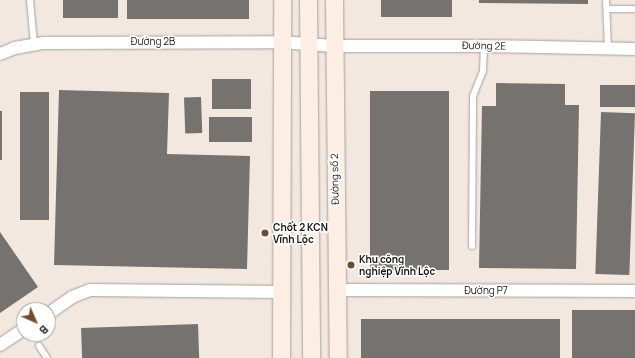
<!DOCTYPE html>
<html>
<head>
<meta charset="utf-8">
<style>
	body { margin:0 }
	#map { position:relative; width:635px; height:358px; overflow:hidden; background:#f8f3f0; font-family:Manrope,sans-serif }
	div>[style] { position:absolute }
	.built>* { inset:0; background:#f3e8df }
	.building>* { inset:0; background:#76726f; transform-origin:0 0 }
	.roads { filter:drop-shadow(0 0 1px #a5a19e) drop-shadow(0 0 1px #a5a19e) }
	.service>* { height:6px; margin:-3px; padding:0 3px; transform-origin:3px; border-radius:3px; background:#fff }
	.minor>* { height:12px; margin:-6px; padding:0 6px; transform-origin:6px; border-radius:6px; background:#fff }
	.secondary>* { height:17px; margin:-8.5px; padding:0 8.5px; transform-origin:8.5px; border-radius:8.5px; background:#fceee3 }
	.dots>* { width:11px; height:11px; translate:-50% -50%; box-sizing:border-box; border:2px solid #fff; border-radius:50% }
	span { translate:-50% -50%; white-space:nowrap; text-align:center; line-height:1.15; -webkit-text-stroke:3px #fff; paint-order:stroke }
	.street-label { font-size:10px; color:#151412 }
	.poi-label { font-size:10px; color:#151412; font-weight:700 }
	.left { translate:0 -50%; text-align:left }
	.north { position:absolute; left:16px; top:302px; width:40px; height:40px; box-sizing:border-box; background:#fff; border:1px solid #a1a1a0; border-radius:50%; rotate:135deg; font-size:11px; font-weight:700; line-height:16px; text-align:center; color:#151412 }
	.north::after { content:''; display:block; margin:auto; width:14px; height:18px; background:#734c29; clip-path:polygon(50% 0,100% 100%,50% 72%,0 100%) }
</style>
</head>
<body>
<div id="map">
	<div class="built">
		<i style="clip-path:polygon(evenodd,0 0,635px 0,635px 358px,0 358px,0 0,24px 310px,48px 310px,48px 334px,24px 334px,24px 310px)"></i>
	</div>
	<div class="building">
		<i style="left:63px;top:0;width:55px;height:18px"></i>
		<i style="left:127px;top:0;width:122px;height:19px"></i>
		<i style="left:381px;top:0;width:71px;height:17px"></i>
		<i style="clip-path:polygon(479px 0,588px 0,588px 4px,479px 3px)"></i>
		<i style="left:212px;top:79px;width:39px;height:30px"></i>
		<i style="clip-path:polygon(496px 83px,565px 84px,565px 105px,579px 105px,576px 269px,479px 268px,482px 106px,496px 106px)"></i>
		<i style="left:600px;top:85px;width:35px;height:22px"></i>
		<i style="clip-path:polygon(59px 90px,169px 93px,167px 154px,250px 156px,247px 269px,54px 265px)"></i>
		<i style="left:370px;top:91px;width:79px;height:179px"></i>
		<i style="left:20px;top:92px;width:29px;height:128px"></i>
		<i style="left:201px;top:97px;width:36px;height:17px;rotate:88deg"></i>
		<i style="left:0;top:111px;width:2px;height:49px"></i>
		<i style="left:601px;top:112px;width:34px;height:162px;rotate:2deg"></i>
		<i style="left:252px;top:117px;width:25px;height:43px;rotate:90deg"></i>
		<i style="clip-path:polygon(0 232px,38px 287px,0 313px)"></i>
		<i style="left:572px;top:310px;width:63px;height:48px"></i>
		<i style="left:361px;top:319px;width:199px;height:39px"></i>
		<i style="left:198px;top:324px;width:34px;height:117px;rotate:88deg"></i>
	</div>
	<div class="roads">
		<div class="service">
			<i style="left:30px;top:0;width:44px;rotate:84.8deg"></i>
			<i style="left:606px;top:0;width:49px;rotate:87.7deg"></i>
			<i style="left:607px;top:9px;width:28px"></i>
			<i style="left:472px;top:246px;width:150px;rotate:-89.6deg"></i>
			<i style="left:473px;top:96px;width:27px;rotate:-68deg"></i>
			<i style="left:483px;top:71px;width:25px;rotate:-88deg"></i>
			<i style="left:39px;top:346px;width:14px;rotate:56deg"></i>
		</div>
		<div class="minor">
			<i style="left:0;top:54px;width:16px;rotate:-22deg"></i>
			<i style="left:15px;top:48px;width:29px;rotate:-10deg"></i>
			<i style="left:44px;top:43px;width:237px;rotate:-0.2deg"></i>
			<i style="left:281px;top:42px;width:52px;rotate:4.4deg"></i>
			<i style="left:333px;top:46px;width:151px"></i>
			<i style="left:484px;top:46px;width:151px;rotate:1.1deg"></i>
			<i style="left:337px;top:290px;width:298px;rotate:0.2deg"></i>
			<i style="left:48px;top:314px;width:29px;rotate:-35deg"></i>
			<i style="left:72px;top:297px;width:19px;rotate:-21deg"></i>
			<i style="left:90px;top:290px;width:191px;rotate:0.6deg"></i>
			<i style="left:0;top:345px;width:29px;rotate:-34deg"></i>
		</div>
		<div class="secondary">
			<i style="left:308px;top:0;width:358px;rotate:89.5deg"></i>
			<i style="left:334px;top:0;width:358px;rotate:89.4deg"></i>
			<i style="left:281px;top:358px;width:358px;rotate:-89.8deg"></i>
		</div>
	</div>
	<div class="dots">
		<i style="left:265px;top:233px;background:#734c29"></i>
		<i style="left:351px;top:265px;background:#734c29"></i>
	</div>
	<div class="street-label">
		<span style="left:153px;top:42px">Đường 2B</span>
		<span style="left:484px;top:46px;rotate:1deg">Đường 2E</span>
		<span style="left:335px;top:179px;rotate:-91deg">Đường số 2</span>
		<span style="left:486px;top:291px">Đường P7</span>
	</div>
	<div class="poi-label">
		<span class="left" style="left:273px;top:233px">Chốt 2 KCN<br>Vĩnh Lộc</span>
		<span class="left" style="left:359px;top:265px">Khu công<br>nghiệp Vĩnh Lộc</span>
	</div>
	<div class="north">B</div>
</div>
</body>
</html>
